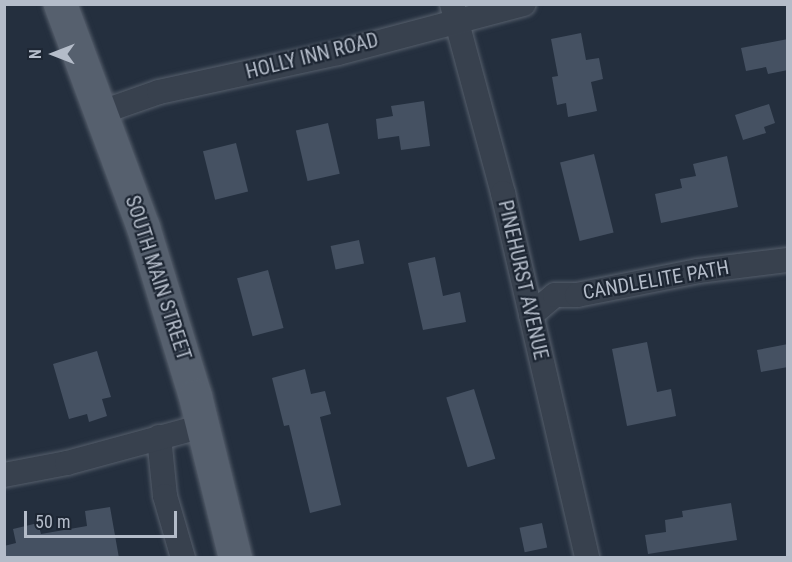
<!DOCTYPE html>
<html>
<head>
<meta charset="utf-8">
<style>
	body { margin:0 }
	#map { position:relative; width:792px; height:562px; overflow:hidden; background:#242f3e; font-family:"Roboto Condensed",sans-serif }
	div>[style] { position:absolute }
	.building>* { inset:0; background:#455162; transform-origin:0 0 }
	.roads { filter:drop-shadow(0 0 2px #565f6c) drop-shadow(0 0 2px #565f6c) }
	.street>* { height:24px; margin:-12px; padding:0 12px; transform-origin:12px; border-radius:12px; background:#38414e }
	.primary>* { height:33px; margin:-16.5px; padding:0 16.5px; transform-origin:16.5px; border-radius:16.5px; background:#56606e }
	span { translate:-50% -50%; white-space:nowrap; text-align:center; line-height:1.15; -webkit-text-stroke:4.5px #1d2633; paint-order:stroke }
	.street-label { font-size:20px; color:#b4bcc9 }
	.frame { position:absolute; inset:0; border:6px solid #b4bcc9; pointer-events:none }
	.north { position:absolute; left:24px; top:24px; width:60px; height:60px; -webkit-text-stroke:4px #1d2633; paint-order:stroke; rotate:270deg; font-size:16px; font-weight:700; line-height:24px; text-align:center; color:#b4bcc9 }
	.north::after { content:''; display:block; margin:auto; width:21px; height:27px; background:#b4bcc9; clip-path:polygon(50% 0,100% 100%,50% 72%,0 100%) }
	.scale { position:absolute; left:24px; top:511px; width:153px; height:27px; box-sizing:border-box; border:3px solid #b4bcc9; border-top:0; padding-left:8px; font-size:18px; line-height:21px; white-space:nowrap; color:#b4bcc9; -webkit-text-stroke:4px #1d2633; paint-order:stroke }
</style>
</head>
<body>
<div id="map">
	<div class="building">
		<i style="clip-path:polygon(581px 33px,586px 60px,599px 58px,603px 79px,591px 82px,597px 111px,568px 117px,566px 103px,557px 105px,552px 77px,558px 76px,551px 39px)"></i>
		<i style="clip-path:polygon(788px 39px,788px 70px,768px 74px,766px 67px,746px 71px,741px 48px)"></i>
		<i style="clip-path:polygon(424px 101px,430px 146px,401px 150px,399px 136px,378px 139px,376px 119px,393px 116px,391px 106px)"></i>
		<i style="clip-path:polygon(769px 104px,775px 123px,764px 127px,766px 133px,743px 140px,735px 115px)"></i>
		<i style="left:328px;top:123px;width:52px;height:33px;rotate:77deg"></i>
		<i style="left:236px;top:143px;width:50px;height:34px;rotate:76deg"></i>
		<i style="left:594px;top:154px;width:81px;height:35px;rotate:76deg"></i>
		<i style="clip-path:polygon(727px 156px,738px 207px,661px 223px,655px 194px,682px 188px,680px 179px,696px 176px,693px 164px)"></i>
		<i style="left:359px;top:240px;width:24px;height:29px;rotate:78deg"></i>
		<i style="clip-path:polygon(435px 257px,443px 296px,460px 292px,466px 322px,423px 330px,408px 263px)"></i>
		<i style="left:268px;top:270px;width:60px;height:32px;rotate:75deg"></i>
		<i style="clip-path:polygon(647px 342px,657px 392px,671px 389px,676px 416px,627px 426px,612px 349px)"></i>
		<i style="clip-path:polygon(788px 344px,788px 367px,761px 372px,757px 350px)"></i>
		<i style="clip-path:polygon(97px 351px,111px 397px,102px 399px,107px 416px,89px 422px,87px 414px,69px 419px,53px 364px)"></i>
		<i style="clip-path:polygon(305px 369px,311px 394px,325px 391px,331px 414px,320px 417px,341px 505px,310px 513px,289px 425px,284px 426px,272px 378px)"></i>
		<i style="left:474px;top:389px;width:73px;height:29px;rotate:73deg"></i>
		<i style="clip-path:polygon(731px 503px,737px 540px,648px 554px,645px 535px,666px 532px,665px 520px,683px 517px,682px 511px)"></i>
		<i style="clip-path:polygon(110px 507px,119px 558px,4px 558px,4px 546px,16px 543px,13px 529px,38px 523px,41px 534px,87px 526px,85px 511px)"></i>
		<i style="left:542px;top:523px;width:25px;height:23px;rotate:78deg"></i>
	</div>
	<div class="roads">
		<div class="street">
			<i style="left:452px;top:4px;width:196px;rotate:74.9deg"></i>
			<i style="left:503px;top:193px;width:375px;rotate:77deg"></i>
			<i style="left:102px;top:112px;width:60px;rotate:-19.3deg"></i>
			<i style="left:159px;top:92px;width:183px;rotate:-12.3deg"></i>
			<i style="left:338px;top:53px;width:192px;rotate:-14.8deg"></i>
			<i style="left:531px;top:315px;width:31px;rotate:-40deg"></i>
			<i style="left:555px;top:295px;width:22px"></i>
			<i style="left:577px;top:295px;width:123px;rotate:-11.2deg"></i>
			<i style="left:698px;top:271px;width:91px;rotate:-7deg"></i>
			<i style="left:159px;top:437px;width:59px;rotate:84.2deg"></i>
			<i style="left:165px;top:496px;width:65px;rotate:73.8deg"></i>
			<i style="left:4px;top:475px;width:64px;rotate:-10.8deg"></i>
			<i style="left:67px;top:463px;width:141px;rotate:-15.2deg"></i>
		</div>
		<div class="primary">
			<i style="left:60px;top:4px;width:238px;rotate:69.6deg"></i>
			<i style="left:143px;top:227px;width:177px;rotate:72.9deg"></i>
			<i style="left:195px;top:396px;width:167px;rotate:76.1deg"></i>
		</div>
	</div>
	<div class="street-label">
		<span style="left:312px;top:56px;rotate:-14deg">HOLLY INN ROAD</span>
		<span style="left:158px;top:278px;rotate:72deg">SOUTH MAIN STREET</span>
		<span style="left:523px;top:280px;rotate:77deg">PINEHURST AVENUE</span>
		<span style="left:656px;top:280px;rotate:-10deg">CANDLELITE PATH</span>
	</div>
	<div class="frame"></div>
	<div class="north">N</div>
	<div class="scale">50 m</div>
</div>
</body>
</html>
